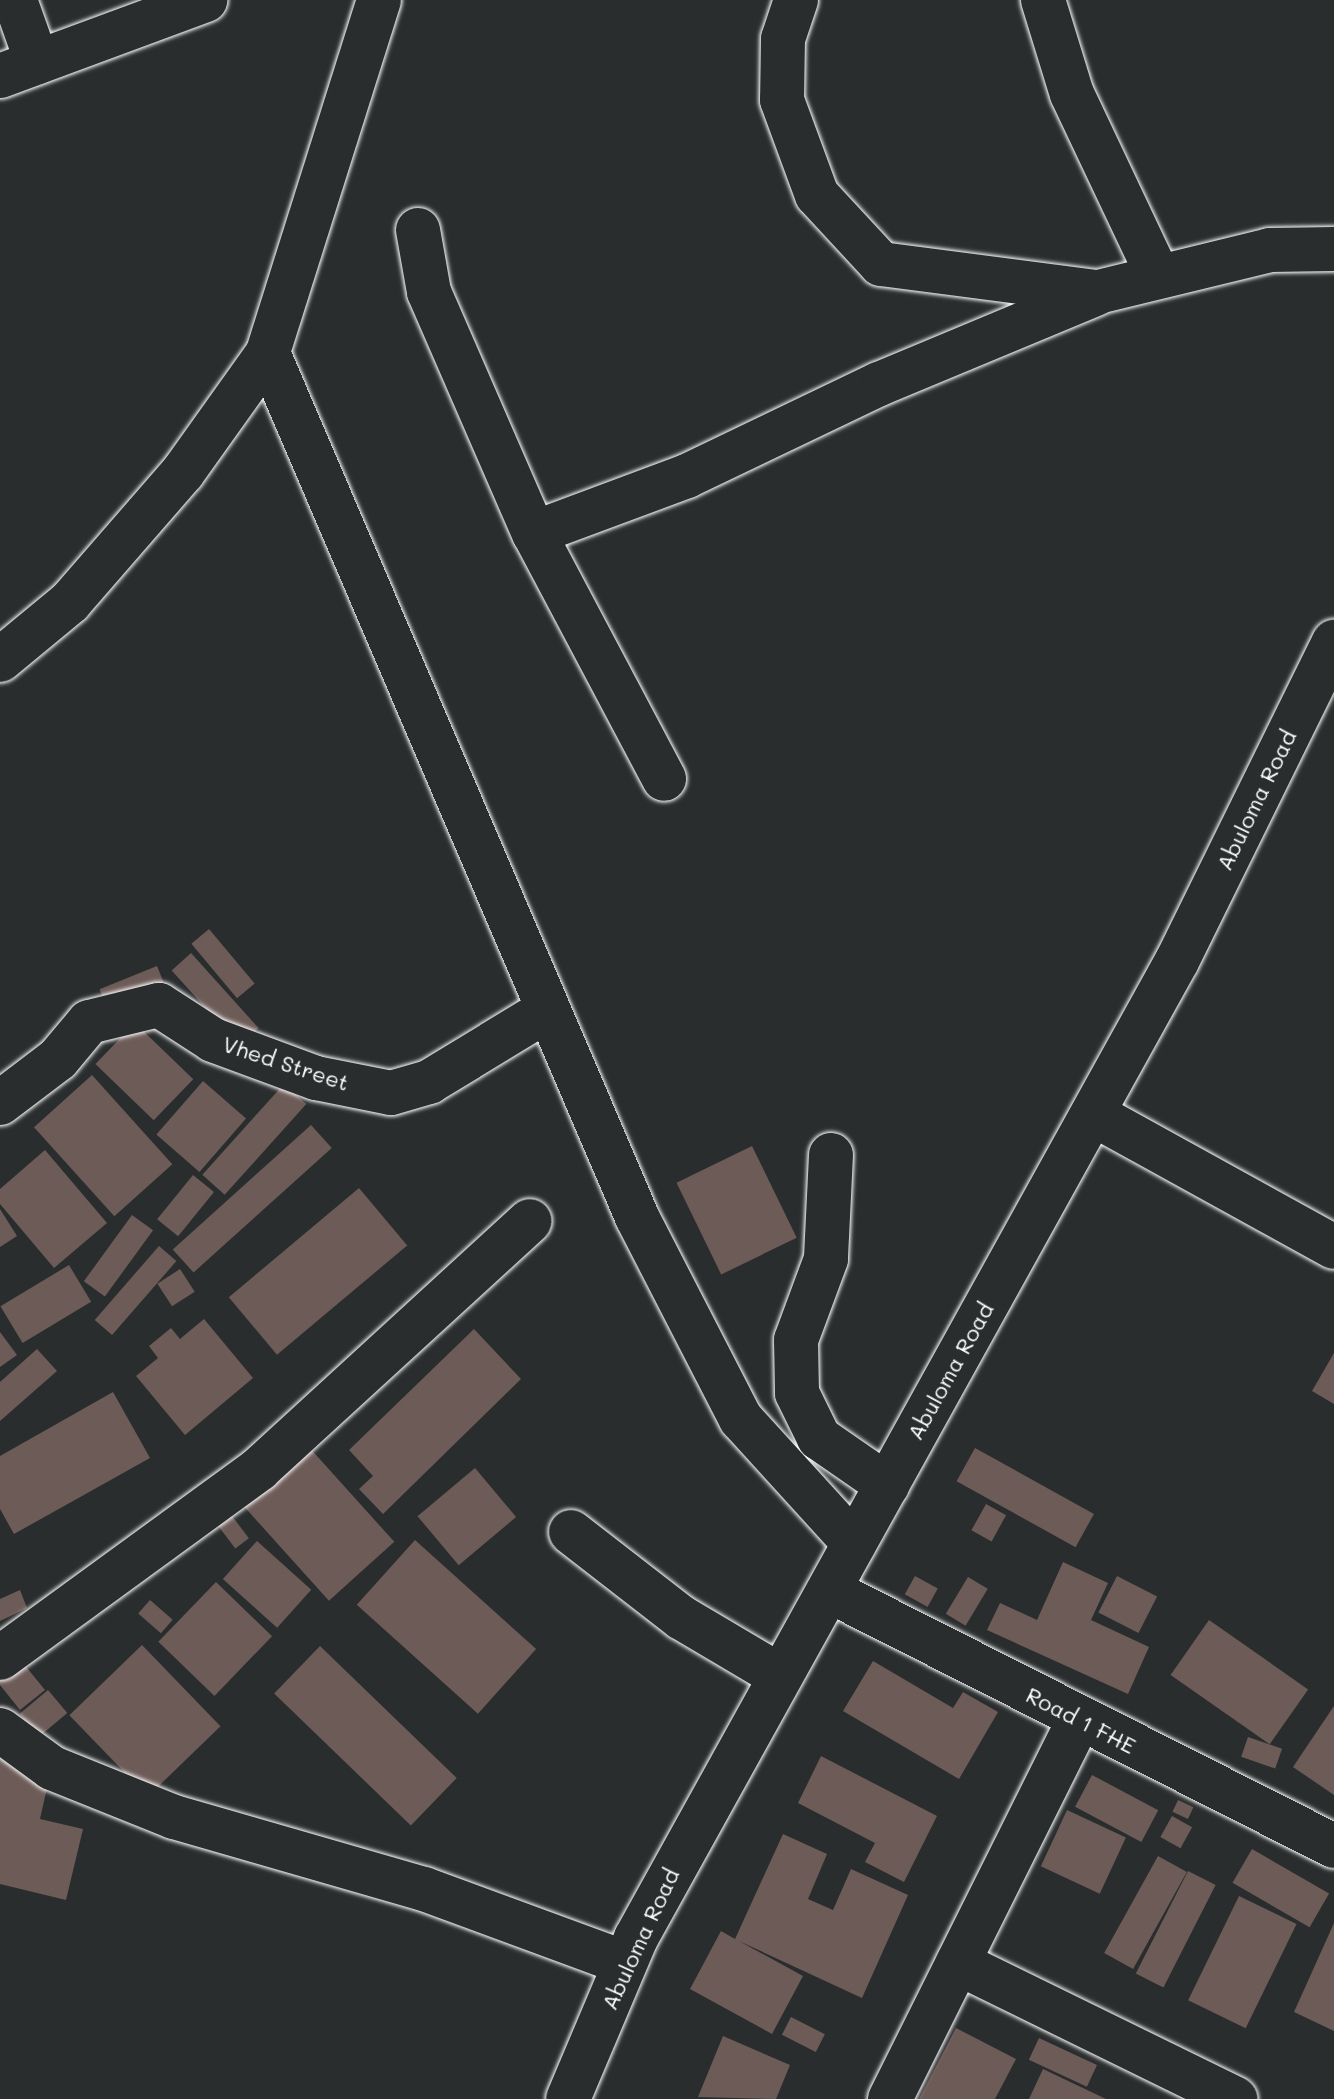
<!DOCTYPE html>
<html>
<head>
<meta charset="utf-8">
<style>
	body { margin:0 }
	#map { position:relative; width:1334px; height:2099px; overflow:hidden; background:#2a2d2e; font-family:Mali,sans-serif }
	div>[style] { position:absolute }
	.building>* { inset:0; background:#6d5b58; transform-origin:0 0 }
	.roads { filter:drop-shadow(0 0 2px #fff) drop-shadow(0 0 2px #fff) }
	.minor>* { height:44px; margin:-22px; padding:0 22px; transform-origin:22px; border-radius:22px; background:#2a2d2e }
	span { translate:-50% -50%; white-space:nowrap; text-align:center; line-height:1.15; -webkit-text-stroke:7px #2a2d2e; paint-order:stroke }
	.street-label { font-size:22px; color:#fff }
</style>
</head>
<body>
<div id="map">
	<div class="building">
		<i style="left:209px;top:929px;width:71px;height:23px;rotate:50deg"></i>
		<i style="left:191px;top:953px;width:101px;height:26px;rotate:48deg"></i>
		<i style="left:157px;top:966px;width:24px;height:62px;rotate:68deg"></i>
		<i style="left:135px;top:1023px;width:81px;height:57px;rotate:44deg"></i>
		<i style="left:92px;top:1075px;width:120px;height:78px;rotate:48deg"></i>
		<i style="left:203px;top:1081px;width:57px;height:71px;rotate:41deg"></i>
		<i style="left:284px;top:1084px;width:30px;height:122px;rotate:42deg"></i>
		<i style="left:311px;top:1125px;width:31px;height:186px;rotate:48deg"></i>
		<i style="left:752px;top:1146px;width:102px;height:84px;rotate:64deg"></i>
		<i style="clip-path:polygon(45px 1150px,107px 1223px,54px 1268px,0 1204px,0 1189px)"></i>
		<i style="left:193px;top:1175px;width:27px;height:57px;rotate:39deg"></i>
		<i style="left:359px;top:1188px;width:75px;height:170px;rotate:50deg"></i>
		<i style="clip-path:polygon(0 1209px,17px 1236px,0 1247px)"></i>
		<i style="left:132px;top:1215px;width:26px;height:82px;rotate:36deg"></i>
		<i style="left:159px;top:1246px;width:23px;height:98px;rotate:41deg"></i>
		<i style="left:69px;top:1265px;width:43px;height:80px;rotate:59deg"></i>
		<i style="left:180px;top:1269px;width:27px;height:27px;rotate:57deg"></i>
		<i style="clip-path:polygon(204px 1319px,253px 1378px,185px 1435px,136px 1376px,158px 1358px,149px 1346px,171px 1328px,180px 1339px)"></i>
		<i style="clip-path:polygon(474px 1329px,521px 1379px,383px 1514px,359px 1489px,373px 1476px,349px 1450px)"></i>
		<i style="clip-path:polygon(0 1332px,17px 1355px,0 1367px)"></i>
		<i style="clip-path:polygon(37px 1349px,57px 1371px,0 1421px,0 1382px)"></i>
		<i style="clip-path:polygon(1334px 1353px,1334px 1404px,1312px 1391px)"></i>
		<i style="clip-path:polygon(113px 1392px,150px 1458px,14px 1534px,0 1509px,0 1456px)"></i>
		<i style="left:308px;top:1446px;width:129px;height:88px;rotate:48deg"></i>
		<i style="left:975px;top:1448px;width:136px;height:38px;rotate:29deg"></i>
		<i style="left:475px;top:1468px;width:64px;height:75px;rotate:50deg"></i>
		<i style="left:223px;top:1504px;width:43px;height:17px;rotate:53deg"></i>
		<i style="left:986px;top:1504px;width:23px;height:30px;rotate:29deg"></i>
		<i style="left:415px;top:1540px;width:163px;height:87px;rotate:42deg"></i>
		<i style="left:257px;top:1541px;width:73px;height:51px;rotate:42deg"></i>
		<i style="clip-path:polygon(1063px 1562px,1108px 1583px,1091px 1620px,1149px 1647px,1128px 1694px,987px 1630px,1000px 1603px,1037px 1620px)"></i>
		<i style="left:915px;top:1576px;width:26px;height:21px;rotate:29deg"></i>
		<i style="left:1117px;top:1576px;width:45px;height:41px;rotate:27deg"></i>
		<i style="left:968px;top:1577px;width:23px;height:43px;rotate:31deg"></i>
		<i style="left:216px;top:1582px;width:78px;height:83px;rotate:44deg"></i>
		<i style="clip-path:polygon(20px 1590px,27px 1608px,0 1621px,0 1599px)"></i>
		<i style="left:150px;top:1600px;width:30px;height:18px;rotate:41deg"></i>
		<i style="left:1209px;top:1620px;width:121px;height:67px;rotate:35deg"></i>
		<i style="left:142px;top:1645px;width:113px;height:101px;rotate:46deg"></i>
		<i style="left:320px;top:1646px;width:190px;height:66px;rotate:44deg"></i>
		<i style="clip-path:polygon(19px 1658px,45px 1690px,20px 1710px,0 1685px,0 1673px)"></i>
		<i style="clip-path:polygon(873px 1661px,953px 1708px,963px 1692px,998px 1712px,959px 1779px,843px 1711px)"></i>
		<i style="left:48px;top:1690px;width:30px;height:37px;rotate:50deg"></i>
		<i style="clip-path:polygon(1334px 1706px,1334px 1795px,1293px 1767px)"></i>
		<i style="left:1248px;top:1737px;width:36px;height:21px;rotate:19deg"></i>
		<i style="clip-path:polygon(821px 1756px,937px 1816px,904px 1882px,865px 1862px,875px 1843px,798px 1803px)"></i>
		<i style="clip-path:polygon(0 1757px,51px 1770px,40px 1819px,83px 1829px,66px 1900px,0 1884px)"></i>
		<i style="left:1092px;top:1775px;width:75px;height:36px;rotate:28deg"></i>
		<i style="left:1178px;top:1800px;width:17px;height:13px;rotate:25deg"></i>
		<i style="left:1067px;top:1810px;width:65px;height:62px;rotate:25deg"></i>
		<i style="left:1172px;top:1816px;width:23px;height:24px;rotate:29deg"></i>
		<i style="clip-path:polygon(783px 1834px,827px 1854px,808px 1899px,833px 1910px,851px 1869px,908px 1895px,862px 1998px,739px 1941px,803px 1976px,772px 2034px,690px 1989px,721px 1931px,735px 1939px)"></i>
		<i style="left:1252px;top:1849px;width:89px;height:39px;rotate:30deg"></i>
		<i style="left:1158px;top:1856px;width:33px;height:111px;rotate:29deg"></i>
		<i style="left:1188px;top:1871px;width:31px;height:115px;rotate:27deg"></i>
		<i style="left:1239px;top:1896px;width:64px;height:116px;rotate:26deg"></i>
		<i style="clip-path:polygon(1334px 1923px,1334px 2031px,1294px 2012px)"></i>
		<i style="left:791px;top:2017px;width:38px;height:20px;rotate:27deg"></i>
		<i style="clip-path:polygon(956px 2028px,1016px 2059px,995px 2099px,919px 2099px)"></i>
		<i style="clip-path:polygon(723px 2036px,790px 2065px,776px 2099px,698px 2097px)"></i>
		<i style="left:1039px;top:2038px;width:64px;height:24px;rotate:25deg"></i>
		<i style="clip-path:polygon(1043px 2069px,1106px 2099px,1029px 2099px)"></i>
	</div>
	<div class="roads">
		<div class="minor">
			<i style="left:15px;top:0;width:66px;rotate:70.5deg"></i>
			<i style="left:379px;top:0;width:370px;rotate:107.5deg"></i>
			<i style="left:268px;top:353px;width:939px;rotate:66.87deg"></i>
			<i style="left:637px;top:1217px;width:227px;rotate:62.8deg"></i>
			<i style="left:741px;top:1419px;width:168px;rotate:47.7deg"></i>
			<i style="left:796px;top:0;width:41px;rotate:108.4deg"></i>
			<i style="left:783px;top:39px;width:61px;rotate:90.9deg"></i>
			<i style="left:782px;top:100px;width:101px;rotate:69.8deg"></i>
			<i style="left:817px;top:195px;width:94px;rotate:47.2deg"></i>
			<i style="left:881px;top:264px;width:219px;rotate:7.4deg"></i>
			<i style="left:1098px;top:292px;width:177px;rotate:-13.7deg"></i>
			<i style="left:1270px;top:250px;width:64px;rotate:-0.9deg"></i>
			<i style="left:1043px;top:0;width:98px;rotate:72.9deg"></i>
			<i style="left:1072px;top:94px;width:199px;rotate:64.7deg"></i>
			<i style="left:0;top:76px;width:219px;rotate:-20.3deg"></i>
			<i style="left:418px;top:230px;width:63px;rotate:79.9deg"></i>
			<i style="left:429px;top:292px;width:263px;rotate:66.5deg"></i>
			<i style="left:534px;top:533px;width:278px;rotate:62.1deg"></i>
			<i style="left:534px;top:533px;width:163px;rotate:-20.4deg"></i>
			<i style="left:687px;top:476px;width:213px;rotate:-25.6deg"></i>
			<i style="left:879px;top:384px;width:234px;rotate:-22.6deg"></i>
			<i style="left:0;top:660px;width:91px;rotate:-39.6deg"></i>
			<i style="left:70px;top:602px;width:172px;rotate:-49deg"></i>
			<i style="left:183px;top:472px;width:146px;rotate:-54.5deg"></i>
			<i style="left:0;top:1103px;width:73px;rotate:-37.2deg"></i>
			<i style="left:58px;top:1059px;width:48px;rotate:-50deg"></i>
			<i style="left:89px;top:1022px;width:72px;rotate:-13.7deg"></i>
			<i style="left:159px;top:1005px;width:64px;rotate:32.9deg"></i>
			<i style="left:213px;top:1040px;width:110px;rotate:20.3deg"></i>
			<i style="left:316px;top:1078px;width:76px;rotate:11.3deg"></i>
			<i style="left:391px;top:1093px;width:40px;rotate:-16deg"></i>
			<i style="left:429px;top:1082px;width:137px;rotate:-31.3deg"></i>
			<i style="left:1093px;top:1114px;width:275px;rotate:28.9deg"></i>
			<i style="left:831px;top:1155px;width:104px;rotate:92.8deg"></i>
			<i style="left:826px;top:1259px;width:86px;rotate:110.3deg"></i>
			<i style="left:796px;top:1340px;width:53px;rotate:88.9deg"></i>
			<i style="left:797px;top:1393px;width:50px;rotate:63.9deg"></i>
			<i style="left:819px;top:1438px;width:83px;rotate:34.7deg"></i>
			<i style="left:571px;top:1532px;width:140px;rotate:37.8deg"></i>
			<i style="left:682px;top:1618px;width:114px;rotate:30.6deg"></i>
			<i style="left:830px;top:1591px;width:565px;rotate:26.84deg"></i>
			<i style="left:0;top:1658px;width:321px;rotate:-36.1deg"></i>
			<i style="left:259px;top:1469px;width:367px;rotate:-42.5deg"></i>
			<i style="left:0;top:1730px;width:64px;rotate:36.2deg"></i>
			<i style="left:52px;top:1768px;width:131px;rotate:21.9deg"></i>
			<i style="left:174px;top:1817px;width:260px;rotate:16.1deg"></i>
			<i style="left:424px;top:1889px;width:214px;rotate:20.2deg"></i>
			<i style="left:958px;top:1963px;width:309px;rotate:26.1deg"></i>
			<i style="left:568px;top:2099px;width:175px;rotate:-67.1deg"></i>
			<i style="left:636px;top:1938px;width:1117px;rotate:-61.03deg"></i>
			<i style="left:1177px;top:961px;width:356px;rotate:-63.8deg"></i>
			<i style="left:890px;top:2099px;width:424px;rotate:-63.5deg"></i>
		</div>
	</div>
	<div class="street-label">
		<span style="left:1256px;top:800px;rotate:-64deg">Abuloma Road</span>
		<span style="left:286px;top:1063px;rotate:18deg">Vhed Street</span>
		<span style="left:950px;top:1371px;rotate:-61deg">Abuloma Road</span>
		<span style="left:1081px;top:1720px;rotate:27deg">Road 1 FHE</span>
		<span style="left:640px;top:1939px;rotate:-65deg">Abuloma Road</span>
	</div>
</div>
</body>
</html>
